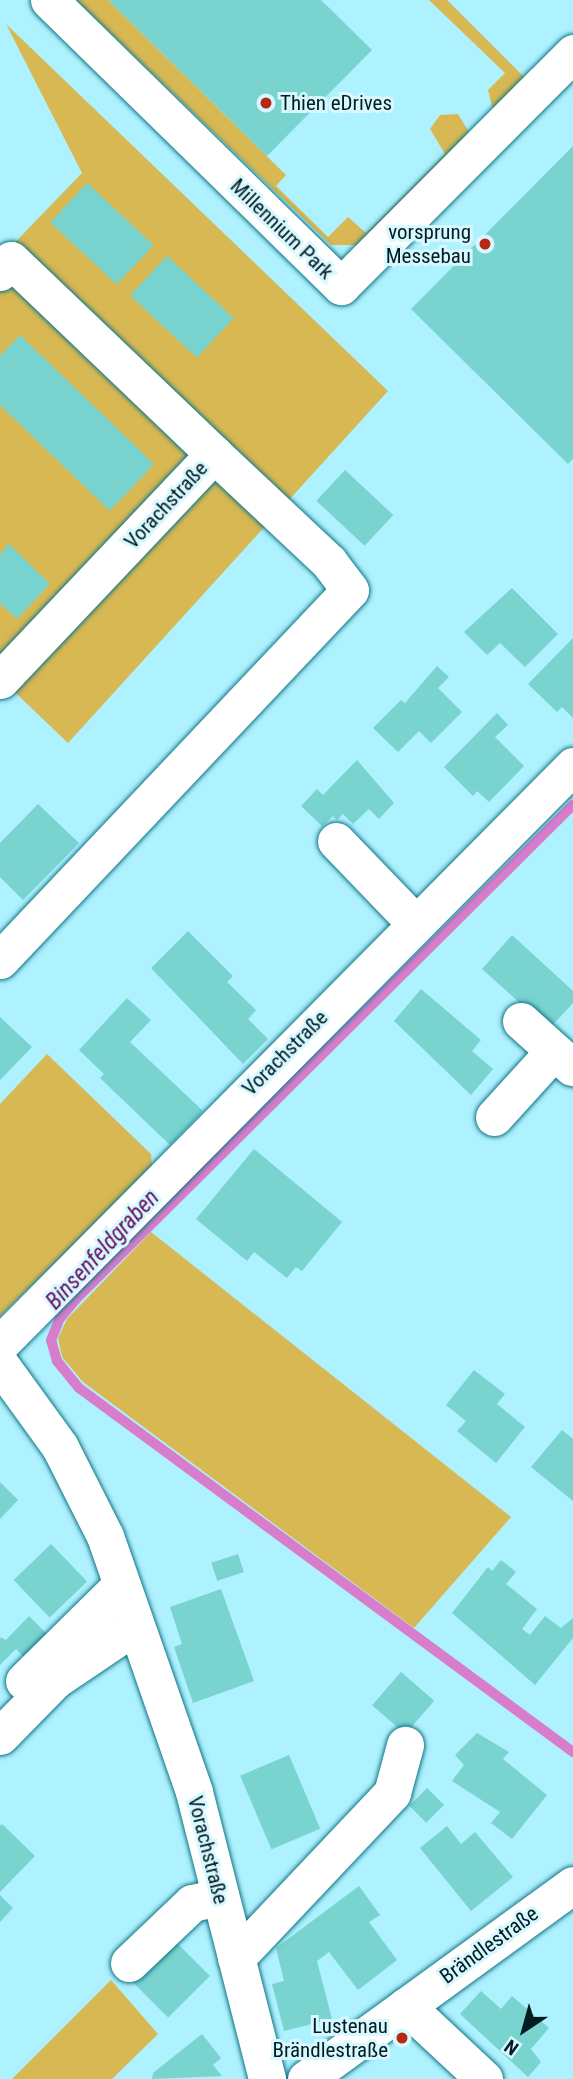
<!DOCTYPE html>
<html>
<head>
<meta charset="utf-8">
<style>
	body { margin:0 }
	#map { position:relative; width:573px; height:2079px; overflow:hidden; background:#aef1ff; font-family:"Roboto Condensed",sans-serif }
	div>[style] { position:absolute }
	.green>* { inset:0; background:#d8b853 }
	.stream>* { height:10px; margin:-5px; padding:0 5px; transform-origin:5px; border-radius:5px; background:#d77dcb }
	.building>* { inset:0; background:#79d3cf; transform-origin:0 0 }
	.roads { filter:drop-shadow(0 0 2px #0f7686) drop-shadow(0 0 2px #0f7686) }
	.minor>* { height:37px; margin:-18.5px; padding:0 18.5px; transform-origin:18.5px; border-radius:18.5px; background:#fff }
	.dots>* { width:19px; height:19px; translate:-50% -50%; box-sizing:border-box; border:4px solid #d8f8ff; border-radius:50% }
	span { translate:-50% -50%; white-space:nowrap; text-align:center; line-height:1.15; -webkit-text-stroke:6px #d8f8ff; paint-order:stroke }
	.poi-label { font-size:21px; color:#011c22 }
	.left { translate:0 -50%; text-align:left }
	.right { translate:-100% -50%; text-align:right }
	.street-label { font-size:21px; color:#011c22 }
	.water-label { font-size:23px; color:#65135e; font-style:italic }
	.north { position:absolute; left:489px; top:1995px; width:70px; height:70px; -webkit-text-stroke:5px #d8f8ff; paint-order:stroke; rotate:216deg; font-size:19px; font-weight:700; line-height:28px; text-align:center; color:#011c22 }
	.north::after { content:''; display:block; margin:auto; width:24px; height:32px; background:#011c22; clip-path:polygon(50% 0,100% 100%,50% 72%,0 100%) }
</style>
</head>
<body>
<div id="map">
	<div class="green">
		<i style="clip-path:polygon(76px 0,108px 0,286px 175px,276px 186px,328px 237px,348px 217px,366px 233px,445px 154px,430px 129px,440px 115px,458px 114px,472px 137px,365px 245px,331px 245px)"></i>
		<i style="clip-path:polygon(429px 0,447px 0,531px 84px,496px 109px,492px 106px,488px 90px,505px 73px)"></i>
		<i style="clip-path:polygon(6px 24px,388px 391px,68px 743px,0 678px,0 258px,82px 173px)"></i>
		<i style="clip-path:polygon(47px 1054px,151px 1154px,152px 1168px,0 1316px,0 1104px)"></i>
		<i style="clip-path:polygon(151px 1232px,511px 1517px,414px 1628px,83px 1382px,62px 1357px,58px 1338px,67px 1319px)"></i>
		<i style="clip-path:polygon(111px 1980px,158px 2034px,112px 2079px,12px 2079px)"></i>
	</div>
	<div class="stream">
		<i style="left:573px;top:805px;width:699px;rotate:135.17deg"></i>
		<i style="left:77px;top:1298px;width:26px;rotate:130deg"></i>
		<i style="left:60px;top:1318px;width:24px;rotate:112deg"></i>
		<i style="left:51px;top:1340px;width:22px;rotate:74deg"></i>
		<i style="left:57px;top:1361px;width:35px;rotate:51deg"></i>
		<i style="left:79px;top:1388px;width:614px;rotate:36.38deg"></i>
	</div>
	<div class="building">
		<i style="clip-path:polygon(108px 0,321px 0,372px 50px,267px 156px)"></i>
		<i style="clip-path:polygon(573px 146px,573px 459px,568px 464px,411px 309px)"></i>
		<i style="left:87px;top:183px;width:91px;height:54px;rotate:43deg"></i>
		<i style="left:167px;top:256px;width:91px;height:54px;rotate:43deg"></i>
		<i style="clip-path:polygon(20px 335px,154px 464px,110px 511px,0 405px,0 356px)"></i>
		<i style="left:345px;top:470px;width:66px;height:42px;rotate:43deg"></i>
		<i style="clip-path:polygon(9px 544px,50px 584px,17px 619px,0 603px,0 554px)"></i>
		<i style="clip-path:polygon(512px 588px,558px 634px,525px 667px,500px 643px,487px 655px,464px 632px)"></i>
		<i style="clip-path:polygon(573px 638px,573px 718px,562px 707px,557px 712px,528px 684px)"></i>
		<i style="clip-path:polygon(437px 666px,449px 677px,438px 688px,462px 712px,431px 743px,419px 731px,398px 752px,373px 728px,401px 700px,405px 703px)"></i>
		<i style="clip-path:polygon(497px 713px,508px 725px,495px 737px,524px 766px,489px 802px,477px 791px,473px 796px,444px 767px)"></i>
		<i style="clip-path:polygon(357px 760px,394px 803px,379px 819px,369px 809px,353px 824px,343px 814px,337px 820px,333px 816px,322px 826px,301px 806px,317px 789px,323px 795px)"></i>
		<i style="clip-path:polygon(38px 804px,79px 843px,23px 900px,0 877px,0 843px)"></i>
		<i style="clip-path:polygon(188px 931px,233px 976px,227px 982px,256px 1010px,248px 1019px,268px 1039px,243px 1064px,151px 968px)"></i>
		<i style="clip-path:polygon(512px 935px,573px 991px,573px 1003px,549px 1029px,482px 969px)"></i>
		<i style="clip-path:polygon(421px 989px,481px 1040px,472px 1051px,493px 1069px,471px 1095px,394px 1021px)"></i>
		<i style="clip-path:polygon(127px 998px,151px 1020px,130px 1042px,203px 1111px,170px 1145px,100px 1078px,104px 1074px,79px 1050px)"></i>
		<i style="clip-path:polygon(0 1017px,32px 1047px,0 1080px)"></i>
		<i style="clip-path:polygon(254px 1149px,342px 1222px,302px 1271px,296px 1267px,287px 1278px,254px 1252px,247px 1261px,196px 1219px)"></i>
		<i style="clip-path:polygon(474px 1370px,505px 1394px,497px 1404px,525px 1427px,496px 1463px,457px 1431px,466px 1421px,446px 1405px)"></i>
		<i style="clip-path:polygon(562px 1430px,573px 1439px,573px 1501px,531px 1467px)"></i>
		<i style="clip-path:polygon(0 1482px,18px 1500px,0 1519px)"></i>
		<i style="left:51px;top:1544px;width:52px;height:52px;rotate:46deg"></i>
		<i style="left:238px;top:1554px;width:19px;height:28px;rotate:72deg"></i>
		<i style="clip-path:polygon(501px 1560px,516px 1572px,506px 1584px,537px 1609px,522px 1629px,530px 1635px,545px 1616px,561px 1628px,573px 1618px,573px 1638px,535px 1685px,452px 1613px,488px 1567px,492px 1571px)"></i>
		<i style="clip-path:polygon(221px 1589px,254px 1681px,193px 1703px,174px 1647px,182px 1644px,170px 1607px)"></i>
		<i style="clip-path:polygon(29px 1616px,50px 1637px,27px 1661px,16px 1649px,0 1665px,0 1637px,6px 1640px)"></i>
		<i style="left:401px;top:1672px;width:44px;height:44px;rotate:41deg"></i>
		<i style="clip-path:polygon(477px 1733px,509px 1752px,503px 1759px,547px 1795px,512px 1839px,491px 1823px,500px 1812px,452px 1781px,464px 1765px,455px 1755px)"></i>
		<i style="left:289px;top:1755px;width:80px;height:53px;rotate:67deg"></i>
		<i style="left:427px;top:1788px;width:24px;height:25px;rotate:45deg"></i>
		<i style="clip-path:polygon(2px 1824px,35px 1856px,0 1892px,0 1826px)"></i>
		<i style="clip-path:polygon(447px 1826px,461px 1844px,475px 1832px,513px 1877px,471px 1911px,420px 1848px)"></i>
		<i style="clip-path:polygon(359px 1886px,380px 1915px,369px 1922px,397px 1960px,358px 1990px,329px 1952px,317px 1961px,332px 2019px,284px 2031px,272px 1984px,284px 1981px,276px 1948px)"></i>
		<i style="clip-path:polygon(0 1895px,13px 1908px,0 1922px)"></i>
		<i style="left:171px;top:1937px;width:55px;height:59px;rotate:45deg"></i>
		<i style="clip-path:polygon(481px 1991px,501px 2009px,512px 1996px,549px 2028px,531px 2049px,541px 2062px,528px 2077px,460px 2014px)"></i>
		<i style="clip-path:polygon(202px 2034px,221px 2058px,213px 2065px,222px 2076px,152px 2079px,153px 2073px)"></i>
	</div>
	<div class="roads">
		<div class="minor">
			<i style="left:49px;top:0;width:409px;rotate:44.4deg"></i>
			<i style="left:341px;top:286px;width:329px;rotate:-45.1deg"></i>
			<i style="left:0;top:272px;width:16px;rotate:-47deg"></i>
			<i style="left:11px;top:260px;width:281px;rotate:43.7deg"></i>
			<i style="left:214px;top:454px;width:311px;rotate:133.4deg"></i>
			<i style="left:336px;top:841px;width:114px;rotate:46.1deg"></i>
			<i style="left:0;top:960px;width:509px;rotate:-46.59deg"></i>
			<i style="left:350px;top:590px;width:35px;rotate:-127deg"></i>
			<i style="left:329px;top:562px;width:158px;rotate:-136.8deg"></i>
			<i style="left:521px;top:1021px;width:69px;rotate:42deg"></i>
			<i style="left:494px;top:1117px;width:89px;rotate:-47.7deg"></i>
			<i style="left:0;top:1344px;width:814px;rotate:-45.25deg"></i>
			<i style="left:0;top:1364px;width:102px;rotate:54.1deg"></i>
			<i style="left:60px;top:1447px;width:100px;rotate:63.2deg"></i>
			<i style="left:105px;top:1536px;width:271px;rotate:70.8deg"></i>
			<i style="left:194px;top:1792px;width:296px;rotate:75.7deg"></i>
			<i style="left:24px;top:1681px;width:135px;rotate:-44.7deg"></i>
			<i style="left:0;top:1736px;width:78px;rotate:-45.5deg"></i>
			<i style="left:55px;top:1680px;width:97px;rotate:-34deg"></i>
			<i style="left:236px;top:1958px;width:227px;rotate:-46.6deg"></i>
			<i style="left:392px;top:1793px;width:50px;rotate:-74.8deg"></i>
			<i style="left:129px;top:1963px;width:87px;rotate:-43.6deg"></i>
			<i style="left:192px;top:1903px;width:29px;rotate:-12deg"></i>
			<i style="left:406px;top:2006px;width:107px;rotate:43.1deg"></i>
			<i style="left:306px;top:2079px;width:330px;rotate:-36deg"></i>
		</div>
	</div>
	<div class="dots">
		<i style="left:266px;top:103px;background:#b52911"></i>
		<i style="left:485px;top:244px;background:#b52911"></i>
		<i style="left:402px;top:2038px;background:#b52911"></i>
	</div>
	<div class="poi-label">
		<span class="left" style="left:280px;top:103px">Thien eDrives</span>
		<span class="right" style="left:471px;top:244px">vorsprung<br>Messebau</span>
		<span class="right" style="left:388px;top:2038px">Lustenau<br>Brändlestraße</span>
	</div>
	<div class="street-label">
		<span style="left:282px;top:229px;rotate:44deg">Millennium Park</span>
		<span style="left:166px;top:505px;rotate:-47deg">Vorachstraße</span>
		<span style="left:285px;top:1053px;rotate:-45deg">Vorachstraße</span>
		<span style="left:208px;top:1850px;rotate:76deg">Vorachstraße</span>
		<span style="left:489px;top:1945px;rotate:-36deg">Brändlestraße</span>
	</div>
	<div class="water-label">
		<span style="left:103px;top:1250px;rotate:-47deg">Binsenfeldgraben</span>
	</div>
	<div class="north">N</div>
</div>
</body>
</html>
